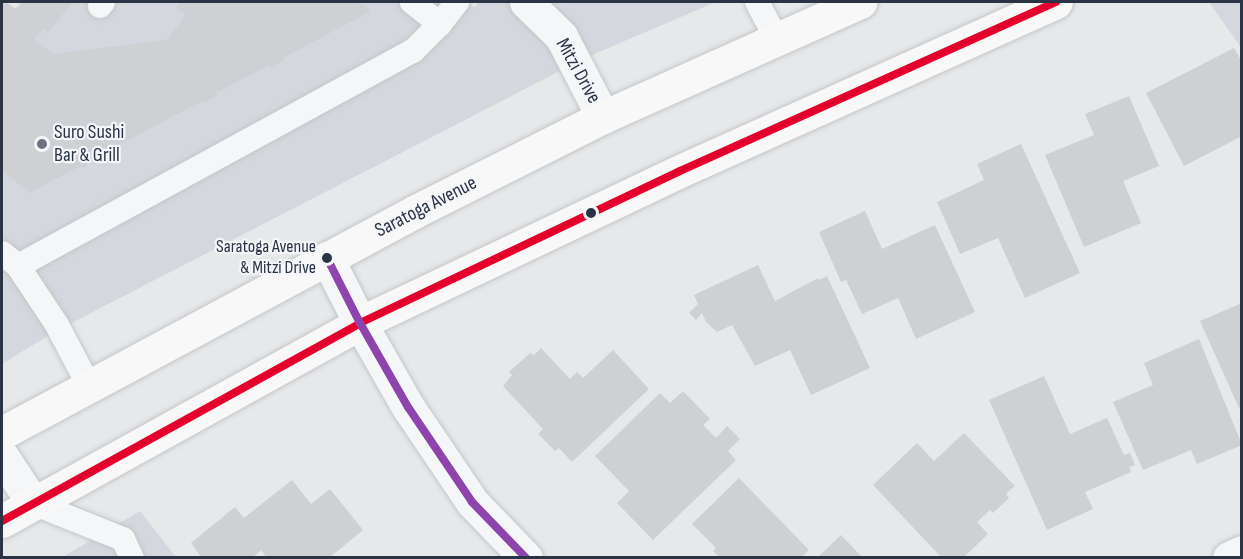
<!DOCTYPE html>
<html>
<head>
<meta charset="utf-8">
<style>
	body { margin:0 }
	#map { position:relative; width:1243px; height:559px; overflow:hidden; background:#e6e8ea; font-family:"Sofia Sans Condensed",sans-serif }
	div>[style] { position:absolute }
	.built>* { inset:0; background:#d4d7dd }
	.building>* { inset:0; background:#ced0d3 }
	.roads { filter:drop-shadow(0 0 2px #c4c6c8) drop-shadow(0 0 2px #c4c6c8) }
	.lane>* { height:24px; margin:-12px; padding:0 12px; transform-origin:12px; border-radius:12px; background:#f5f6f7 }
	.street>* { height:33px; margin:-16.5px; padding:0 16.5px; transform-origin:16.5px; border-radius:16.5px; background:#f5f6f7 }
	.primary>* { height:33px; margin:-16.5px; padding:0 16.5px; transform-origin:16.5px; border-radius:16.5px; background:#f8f8f8 }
	.bus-1>* { height:8px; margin:-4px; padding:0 4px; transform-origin:4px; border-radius:4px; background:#e4002b }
	.bus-2>* { height:8px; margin:-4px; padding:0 4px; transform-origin:4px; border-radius:4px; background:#8e44ad }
	.dots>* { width:16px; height:16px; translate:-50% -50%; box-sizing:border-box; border:3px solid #f4f6f9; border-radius:50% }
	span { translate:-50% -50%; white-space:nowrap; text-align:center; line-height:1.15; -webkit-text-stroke:4.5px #f4f6f9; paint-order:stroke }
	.bus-label { font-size:18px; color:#2b3445 }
	.right { translate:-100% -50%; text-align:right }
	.street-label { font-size:20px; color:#2b3445 }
	.poi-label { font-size:20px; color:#2b3445 }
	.left { translate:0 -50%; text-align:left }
	.frame { position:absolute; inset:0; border:3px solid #2b3445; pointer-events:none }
</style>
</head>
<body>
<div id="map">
	<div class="built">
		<i style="clip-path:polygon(2px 2px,6px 2px,15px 9px,21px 2px,467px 2px,474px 7px,479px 2px,716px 2px,587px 57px,54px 332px,2px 364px)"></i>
		<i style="clip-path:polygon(1209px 2px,1241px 2px,1241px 48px,1240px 46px)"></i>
		<i style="clip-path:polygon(140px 511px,176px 557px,61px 558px)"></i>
	</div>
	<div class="building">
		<i style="clip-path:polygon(2px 2px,6px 2px,17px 10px,24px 2px,73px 2px,47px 33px,43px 29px,34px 39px,53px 54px,167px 40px,186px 15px,176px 7px,181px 2px,359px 2px,371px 11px,283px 58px,285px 60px,278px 64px,275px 62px,276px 65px,270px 68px,269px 65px,216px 93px,218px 95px,203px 103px,202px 101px,96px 157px,98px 159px,83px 167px,82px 165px,29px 193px,2px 170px)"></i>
		<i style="clip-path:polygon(1234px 48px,1242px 62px,1242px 136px,1184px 166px,1146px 93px)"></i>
		<i style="clip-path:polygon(1129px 96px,1159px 166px,1123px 181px,1141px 223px,1084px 247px,1045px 155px,1094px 135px,1085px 114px)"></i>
		<i style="clip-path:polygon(1021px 144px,1080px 273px,1025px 298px,998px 238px,960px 254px,937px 202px,984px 180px,977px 164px)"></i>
		<i style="clip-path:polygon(865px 211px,882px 249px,935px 225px,975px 312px,916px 339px,898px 298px,862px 314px,846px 280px,841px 282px,819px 232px)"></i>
		<i style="clip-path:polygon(758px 265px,775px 301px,818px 278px,819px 280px,827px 276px,870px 368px,811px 395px,790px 350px,755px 366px,732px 325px,717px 332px,706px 322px,702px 313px,696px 320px,689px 313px,698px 304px,694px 295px)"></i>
		<i style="clip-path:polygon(1242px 303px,1242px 407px,1239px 408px,1200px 321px)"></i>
		<i style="clip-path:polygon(1199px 339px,1242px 445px,1197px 464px,1191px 450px,1143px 470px,1113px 402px,1153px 385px,1144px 363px)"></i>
		<i style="clip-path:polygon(541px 348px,570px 379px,577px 372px,583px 378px,613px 350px,649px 389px,572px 462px,559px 448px,555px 451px,538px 434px,543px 429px,503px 386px,512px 375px,509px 372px,530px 353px,534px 355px)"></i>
		<i style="clip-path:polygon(1044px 376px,1070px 434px,1107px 418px,1124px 455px,1130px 453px,1135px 465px,1129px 467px,1131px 472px,1085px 492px,1093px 509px,1047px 530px,989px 400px)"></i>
		<i style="clip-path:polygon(683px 391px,710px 419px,703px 425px,716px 438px,727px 426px,740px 439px,728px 451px,736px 460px,653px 540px,617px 503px,629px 491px,595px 456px,660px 393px,670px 403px)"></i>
		<i style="clip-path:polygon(964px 433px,1015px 486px,1006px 494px,1009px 498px,993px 513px,990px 510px,977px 522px,988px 534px,963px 558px,942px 558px,873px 485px,917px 443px,934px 461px)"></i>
		<i style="clip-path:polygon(739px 478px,809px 550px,801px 558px,720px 558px,713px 551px,716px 548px,692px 524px)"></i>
		<i style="clip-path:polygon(292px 480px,311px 504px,330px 489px,363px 530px,329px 558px,267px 558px,261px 550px,252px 558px,202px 558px,191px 543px,235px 507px,244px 518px)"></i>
		<i style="clip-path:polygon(841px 535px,863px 558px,817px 558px)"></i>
	</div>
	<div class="roads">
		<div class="lane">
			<i style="left:757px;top:2px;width:41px;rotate:62.2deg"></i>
			<i style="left:100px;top:6px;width:5px;rotate:-53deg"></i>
			<i style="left:440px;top:24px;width:28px;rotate:-52deg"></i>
			<i style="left:2px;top:253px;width:21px;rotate:39deg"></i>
			<i style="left:89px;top:386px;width:69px;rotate:-117.7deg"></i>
			<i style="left:57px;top:325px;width:71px;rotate:-123.5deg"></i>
			<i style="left:18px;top:266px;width:450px;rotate:-28.6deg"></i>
			<i style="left:413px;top:51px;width:38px;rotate:-45deg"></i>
			<i style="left:440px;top:24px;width:36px;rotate:-142deg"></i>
			<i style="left:33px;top:503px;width:97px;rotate:21.8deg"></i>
			<i style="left:123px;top:539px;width:21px;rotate:65deg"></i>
		</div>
		<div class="street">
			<i style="left:526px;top:2px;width:49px;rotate:44.2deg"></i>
			<i style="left:561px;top:36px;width:91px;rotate:62.6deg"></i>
			<i style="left:327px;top:258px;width:73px;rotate:63.1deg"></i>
			<i style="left:360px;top:323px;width:97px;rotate:60.3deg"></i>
			<i style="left:408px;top:407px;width:115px;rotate:56deg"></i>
			<i style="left:472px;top:502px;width:78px;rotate:46deg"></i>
			<i style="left:2px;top:456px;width:56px;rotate:56.6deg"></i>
			<i style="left:1229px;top:558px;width:14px;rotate:-25deg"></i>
		</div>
		<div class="primary">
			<i style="left:2px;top:433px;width:468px;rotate:-28.2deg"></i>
			<i style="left:414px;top:212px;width:212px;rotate:-26.7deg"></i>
			<i style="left:603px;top:117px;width:282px;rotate:-24.1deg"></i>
			<i style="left:2px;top:521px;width:409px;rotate:-28.9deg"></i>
			<i style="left:360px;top:323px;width:354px;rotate:-25.4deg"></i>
			<i style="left:680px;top:171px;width:412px;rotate:-24.2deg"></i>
		</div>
	</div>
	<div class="bus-1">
		<i style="left:2px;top:521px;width:409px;rotate:-28.9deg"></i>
		<i style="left:360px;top:323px;width:354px;rotate:-25.4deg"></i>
		<i style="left:680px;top:171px;width:412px;rotate:-24.2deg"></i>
	</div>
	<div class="bus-2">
		<i style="left:327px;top:258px;width:73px;rotate:63.1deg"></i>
		<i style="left:360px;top:323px;width:97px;rotate:60.3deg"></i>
		<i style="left:408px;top:407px;width:115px;rotate:56deg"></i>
		<i style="left:472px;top:502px;width:78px;rotate:46deg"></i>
	</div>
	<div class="dots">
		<i style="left:42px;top:144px;background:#6c737f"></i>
		<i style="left:591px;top:213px;background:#2b3445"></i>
		<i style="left:327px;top:258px;background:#2b3445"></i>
	</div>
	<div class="bus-label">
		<span class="right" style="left:316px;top:258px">Saratoga Avenue<br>&amp; Mitzi Drive</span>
	</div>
	<div class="street-label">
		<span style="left:578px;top:71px;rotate:61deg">Mitzi Drive</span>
		<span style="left:426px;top:207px;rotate:-27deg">Saratoga Avenue</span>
	</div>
	<div class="poi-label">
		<span class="left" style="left:54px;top:144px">Suro Sushi<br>Bar &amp; Grill</span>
	</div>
	<div class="frame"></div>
</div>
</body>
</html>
